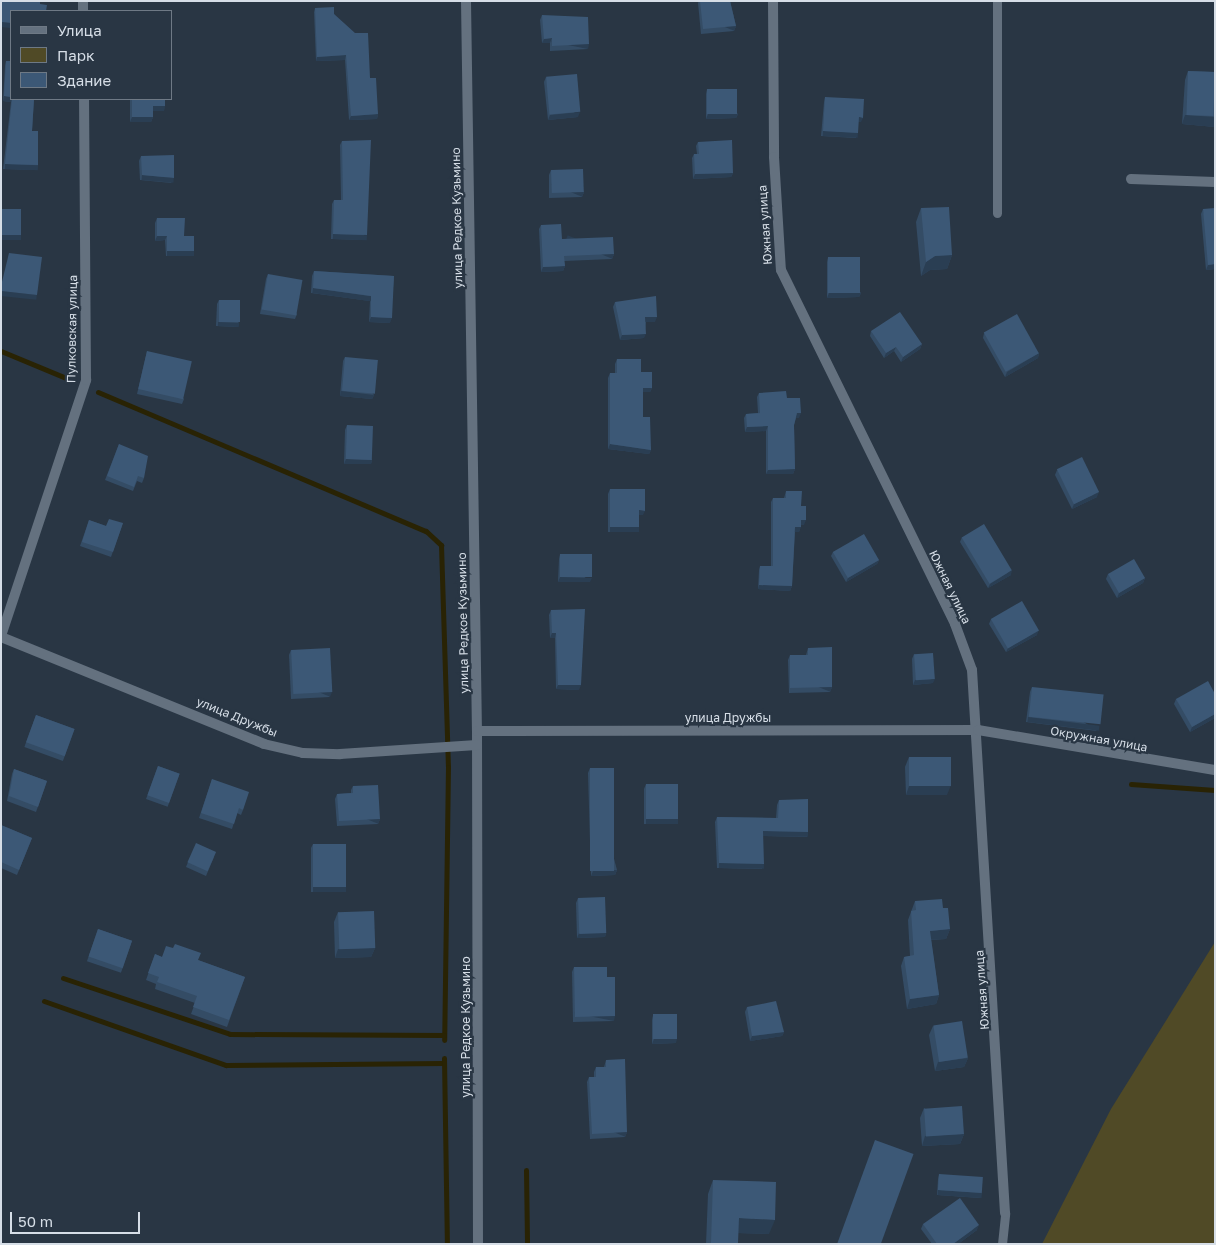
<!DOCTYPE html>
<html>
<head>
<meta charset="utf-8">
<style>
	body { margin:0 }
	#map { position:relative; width:1216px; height:1245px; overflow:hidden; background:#293644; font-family:"Golos Text",sans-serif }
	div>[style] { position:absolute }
	.green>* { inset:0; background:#504a26 }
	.stream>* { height:5px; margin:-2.5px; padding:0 2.5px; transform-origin:2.5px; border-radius:2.5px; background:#292304 }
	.service>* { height:9px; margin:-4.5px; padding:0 4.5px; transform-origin:4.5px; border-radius:4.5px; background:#64717f }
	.minor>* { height:10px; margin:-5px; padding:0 5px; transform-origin:5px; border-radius:5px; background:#64717f }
	.wall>* { inset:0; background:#344c65; transform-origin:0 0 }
	.shaded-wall>* { inset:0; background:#2a3e53; transform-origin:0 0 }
	.building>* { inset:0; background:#3c5876; transform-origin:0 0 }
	span { translate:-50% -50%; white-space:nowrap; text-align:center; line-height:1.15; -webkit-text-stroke:4.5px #293644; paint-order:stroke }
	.street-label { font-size:12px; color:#d6dee7 }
	.frame { position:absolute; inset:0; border:2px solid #d6dee7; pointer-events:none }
	.legend { position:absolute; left:10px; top:10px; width:162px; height:90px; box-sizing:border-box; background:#293644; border:1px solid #6e7985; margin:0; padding:6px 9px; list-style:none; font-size:15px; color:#d6dee7 }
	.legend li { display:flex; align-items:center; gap:10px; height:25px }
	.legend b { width:25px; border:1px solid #6e7985 }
	.scale { position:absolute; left:10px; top:1212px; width:130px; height:22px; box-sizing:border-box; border:2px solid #d6dee7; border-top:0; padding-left:6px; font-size:15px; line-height:18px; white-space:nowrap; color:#d6dee7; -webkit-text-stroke:4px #293644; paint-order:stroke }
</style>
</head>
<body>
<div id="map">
	<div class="green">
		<i style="clip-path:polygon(1215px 942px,1215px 1244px,1042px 1244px,1111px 1109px)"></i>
	</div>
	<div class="stream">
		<i style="left:1px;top:351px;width:76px;rotate:22.5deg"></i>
		<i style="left:98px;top:392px;width:356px;rotate:23deg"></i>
		<i style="left:426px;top:531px;width:21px;rotate:43deg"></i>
		<i style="left:441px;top:545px;width:222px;rotate:88.2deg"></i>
		<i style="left:448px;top:767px;width:273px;rotate:90.8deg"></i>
		<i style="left:1131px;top:784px;width:84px;rotate:4.1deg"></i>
		<i style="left:63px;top:978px;width:176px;rotate:18.5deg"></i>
		<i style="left:230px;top:1034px;width:214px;rotate:0.3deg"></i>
		<i style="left:44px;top:1001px;width:193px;rotate:19.4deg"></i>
		<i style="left:226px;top:1065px;width:218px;rotate:-0.5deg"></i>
		<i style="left:444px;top:1058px;width:186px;rotate:89.1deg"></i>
		<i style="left:526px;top:1170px;width:74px;rotate:89.2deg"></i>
	</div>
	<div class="service">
		<i style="left:997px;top:1px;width:212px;rotate:90deg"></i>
		<i style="left:1002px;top:1244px;width:31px;rotate:-84deg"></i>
	</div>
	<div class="minor">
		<i style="left:83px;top:1px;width:10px;rotate:90deg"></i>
		<i style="left:466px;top:1px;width:730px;rotate:89.14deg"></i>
		<i style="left:477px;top:731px;width:513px;rotate:89.89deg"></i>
		<i style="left:773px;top:1px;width:156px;rotate:89.6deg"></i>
		<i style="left:774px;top:157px;width:113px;rotate:86.5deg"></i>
		<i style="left:781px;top:270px;width:394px;rotate:63.8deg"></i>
		<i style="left:955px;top:624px;width:49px;rotate:69.7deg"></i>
		<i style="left:972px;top:670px;width:544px;rotate:86.52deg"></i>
		<i style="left:1131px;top:179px;width:84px;rotate:2deg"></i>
		<i style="left:1px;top:636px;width:270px;rotate:-71.6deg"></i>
		<i style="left:86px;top:380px;width:281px;rotate:-90.4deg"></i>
		<i style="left:1px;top:637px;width:284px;rotate:22.1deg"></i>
		<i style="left:264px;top:744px;width:40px;rotate:13deg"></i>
		<i style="left:303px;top:753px;width:37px;rotate:2deg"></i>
		<i style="left:340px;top:754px;width:137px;rotate:-3.8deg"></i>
		<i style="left:477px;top:731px;width:501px;rotate:-0.11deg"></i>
		<i style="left:978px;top:730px;width:240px;rotate:9.6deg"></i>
	</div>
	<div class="wall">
		<i style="clip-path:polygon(699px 1px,730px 1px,736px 26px,734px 31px,701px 34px,698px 3px)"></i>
		<i style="clip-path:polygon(315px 8px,334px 14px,370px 78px,378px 114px,377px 119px,349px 120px,345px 60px,316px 61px,314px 12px)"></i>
		<i style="clip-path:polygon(542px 15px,588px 49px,550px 51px,550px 43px,542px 43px,540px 20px)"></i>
		<i style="clip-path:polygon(6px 61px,11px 99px,34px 99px,32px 131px,38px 165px,37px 170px,3px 169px,11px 102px,3px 101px,5px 66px)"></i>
		<i style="clip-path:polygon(1188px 71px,1215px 72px,1215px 127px,1182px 124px,1185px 80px)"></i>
		<i style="clip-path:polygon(546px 77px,578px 117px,548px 120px,544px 82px)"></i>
		<i style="clip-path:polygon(707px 89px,738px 114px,736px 118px,706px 119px,706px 94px)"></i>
		<i style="clip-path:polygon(825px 97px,861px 122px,858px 122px,856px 138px,821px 136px,824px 102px)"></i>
		<i style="clip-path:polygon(130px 99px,165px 99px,164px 111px,153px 111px,153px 117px,151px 122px,130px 122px)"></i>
		<i style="clip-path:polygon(342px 141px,365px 240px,331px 239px,332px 204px,334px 200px,341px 200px,340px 145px)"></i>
		<i style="clip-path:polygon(698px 142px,733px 173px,731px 177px,693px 179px,692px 158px,694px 154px,697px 154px,696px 146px)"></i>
		<i style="clip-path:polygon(141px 156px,172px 183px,140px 180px,139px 161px)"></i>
		<i style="clip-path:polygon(551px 170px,584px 192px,582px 197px,549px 198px,549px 175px)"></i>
		<i style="clip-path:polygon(921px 208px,952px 255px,947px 269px,930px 270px,921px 276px,916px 222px)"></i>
		<i style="clip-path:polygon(1203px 209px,1215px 269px,1206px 270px,1201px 214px)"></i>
		<i style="clip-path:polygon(157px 218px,184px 236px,192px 256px,166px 256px,165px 240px,155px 241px,155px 223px)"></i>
		<i style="clip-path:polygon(541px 225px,562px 239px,614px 254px,612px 259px,564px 261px,565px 266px,563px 271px,541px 272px,539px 229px)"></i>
		<i style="clip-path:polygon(828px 257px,861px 293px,859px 297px,827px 298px,827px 262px)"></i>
		<i style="clip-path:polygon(314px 271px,394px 276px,390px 323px,369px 322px,370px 301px,311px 293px,312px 276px)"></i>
		<i style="clip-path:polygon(268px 274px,297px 314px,295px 319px,260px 314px,266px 279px)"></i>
		<i style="clip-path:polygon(219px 300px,239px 323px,238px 327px,216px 326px,217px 304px)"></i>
		<i style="clip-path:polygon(615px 302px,655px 322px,646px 322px,644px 338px,620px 340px,613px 307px)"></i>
		<i style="clip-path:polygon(871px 331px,922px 344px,920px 349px,901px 362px,894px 351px,884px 358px,870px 336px)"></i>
		<i style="clip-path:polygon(984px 333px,1039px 353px,1038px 358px,1005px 377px,983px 338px)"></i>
		<i style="clip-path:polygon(147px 351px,184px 399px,182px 404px,137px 394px)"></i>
		<i style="clip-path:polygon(345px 357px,374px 395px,372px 399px,340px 396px,343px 361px)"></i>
		<i style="clip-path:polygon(617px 359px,641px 372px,652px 388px,650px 392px,643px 392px,643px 417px,651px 450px,649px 454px,608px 449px,608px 378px,610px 373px,615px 373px,615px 364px)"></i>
		<i style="clip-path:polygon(759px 393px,787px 398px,799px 418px,796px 418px,794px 425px,795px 469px,793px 474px,766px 474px,766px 431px,745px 432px,744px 418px,746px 414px,758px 413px,757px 397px)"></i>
		<i style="clip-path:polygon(347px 425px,372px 460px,371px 464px,344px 464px,345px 430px)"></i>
		<i style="clip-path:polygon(119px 444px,144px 478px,142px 483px,137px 481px,133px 491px,105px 480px)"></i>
		<i style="clip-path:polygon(1057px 470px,1097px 497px,1072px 509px,1055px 475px)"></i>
		<i style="clip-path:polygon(610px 489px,643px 515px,639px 515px,637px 532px,608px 532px,608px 494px)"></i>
		<i style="clip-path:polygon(786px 491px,801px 506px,804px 525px,801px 525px,799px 532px,795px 532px,792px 586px,790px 591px,758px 589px,759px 570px,760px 566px,771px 566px,771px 502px,773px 498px,784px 498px)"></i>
		<i style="clip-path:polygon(89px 520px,106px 526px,123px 523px,111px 557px,80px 546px)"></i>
		<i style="clip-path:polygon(962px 537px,1011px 575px,988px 588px,960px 542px)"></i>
		<i style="clip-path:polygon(833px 552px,879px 560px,877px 564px,846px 582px,831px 556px)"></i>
		<i style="clip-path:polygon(560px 554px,590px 582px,558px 582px,559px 559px)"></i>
		<i style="clip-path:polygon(1108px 574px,1145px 578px,1143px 583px,1117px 598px,1106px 579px)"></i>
		<i style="clip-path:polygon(551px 610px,579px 690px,556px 689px,555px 638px,550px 638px,549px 615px)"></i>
		<i style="clip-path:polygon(991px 619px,1037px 635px,1006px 652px,989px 624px)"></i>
		<i style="clip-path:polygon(808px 648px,832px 687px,830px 692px,789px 693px,788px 660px,790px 655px,806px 655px)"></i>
		<i style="clip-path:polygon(291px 650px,330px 697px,291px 699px,289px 655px)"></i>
		<i style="clip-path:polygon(914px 654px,933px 683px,913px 685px,912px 659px)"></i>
		<i style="clip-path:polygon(1032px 687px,1097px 731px,1026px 722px,1030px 692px)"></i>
		<i style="clip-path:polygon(1215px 694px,1215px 718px,1190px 732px,1174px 704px,1176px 699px)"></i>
		<i style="left:36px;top:715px;width:41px;height:34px;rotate:20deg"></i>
		<i style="clip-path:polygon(909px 757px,947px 795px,906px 795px,905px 767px)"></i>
		<i style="left:158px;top:766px;width:23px;height:35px;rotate:20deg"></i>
		<i style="clip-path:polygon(590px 768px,617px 870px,615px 875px,591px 876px,588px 773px)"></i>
		<i style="clip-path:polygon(14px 769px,47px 781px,36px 812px,7px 801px,12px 774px)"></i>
		<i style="clip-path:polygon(212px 779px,243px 810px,241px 815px,237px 813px,232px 829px,199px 818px)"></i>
		<i style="clip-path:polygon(646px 784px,676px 824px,644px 824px,644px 789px)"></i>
		<i style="clip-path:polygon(353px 786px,380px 819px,378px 824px,337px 826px,335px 799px,337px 794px,351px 793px,351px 790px)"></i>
		<i style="clip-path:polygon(779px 800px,808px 832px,807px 837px,763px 836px,762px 869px,717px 868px,715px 822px,717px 817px,776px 818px,777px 805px)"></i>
		<i style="clip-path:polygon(1px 825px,32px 838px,17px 875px,1px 868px)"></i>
		<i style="clip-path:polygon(313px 844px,346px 887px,344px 892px,311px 892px,311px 848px)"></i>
		<i style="clip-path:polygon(214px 857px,206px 876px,186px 867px,188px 862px)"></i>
		<i style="clip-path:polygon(578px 898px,606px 933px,605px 937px,577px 938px,576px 903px)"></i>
		<i style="clip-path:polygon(915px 901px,943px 908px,950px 929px,946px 939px,931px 940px,939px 995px,936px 1004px,907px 1009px,901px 966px,904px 957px,910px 956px,908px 920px)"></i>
		<i style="clip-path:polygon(338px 912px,375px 948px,371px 957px,335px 958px,334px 922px)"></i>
		<i style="left:98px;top:929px;width:36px;height:34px;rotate:19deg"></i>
		<i style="clip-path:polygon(173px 948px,198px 960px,245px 977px,227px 1027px,191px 1014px,195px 1003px,155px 989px,156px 984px,146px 980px,155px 954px,162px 957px)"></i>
		<i style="clip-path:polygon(574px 967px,607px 977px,614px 1021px,573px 1022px,572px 972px)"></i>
		<i style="clip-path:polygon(747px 1007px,784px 1032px,782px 1036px,750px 1041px,745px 1012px)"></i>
		<i style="clip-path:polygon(653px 1015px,676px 1043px,652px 1044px,652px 1020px)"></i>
		<i style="clip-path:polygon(933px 1026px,968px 1058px,964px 1067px,935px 1071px,929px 1035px)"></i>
		<i style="clip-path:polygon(606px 1060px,627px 1132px,625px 1137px,590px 1139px,587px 1082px,589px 1077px,594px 1077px,594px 1072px,596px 1067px,604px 1067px)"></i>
		<i style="clip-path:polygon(924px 1108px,964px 1134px,960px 1144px,922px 1146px,920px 1118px)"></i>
		<i style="clip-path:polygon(939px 1174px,982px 1193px,980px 1198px,937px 1195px,938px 1179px)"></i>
		<i style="clip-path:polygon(713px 1180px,769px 1234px,738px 1233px,738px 1244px,706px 1244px,708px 1194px)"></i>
		<i style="clip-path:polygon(923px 1224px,977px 1230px,958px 1244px,932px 1244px,921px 1229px)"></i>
	</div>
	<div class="shaded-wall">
		<i style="left:1px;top:22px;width:10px;height:5px;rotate:6deg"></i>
		<i style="left:736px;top:26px;width:5px;height:33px;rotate:112deg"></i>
		<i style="clip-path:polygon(552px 38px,550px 43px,542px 43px,544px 39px)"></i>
		<i style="left:589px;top:44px;width:5px;height:37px;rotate:101deg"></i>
		<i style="clip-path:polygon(346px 55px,345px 60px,316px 61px,317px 57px)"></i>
		<i style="clip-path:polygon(4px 96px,11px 97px,11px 99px,12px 99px,11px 102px,3px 101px)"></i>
		<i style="clip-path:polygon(153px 106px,165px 106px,164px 111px,151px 111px)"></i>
		<i style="clip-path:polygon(580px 112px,578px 117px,548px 120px,550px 115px)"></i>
		<i style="clip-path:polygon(378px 114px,377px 119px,349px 120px,351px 116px)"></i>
		<i style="clip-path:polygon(708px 114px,738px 114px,736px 118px,706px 119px)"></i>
		<i style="clip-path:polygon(1185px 115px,1215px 117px,1215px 127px,1182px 124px)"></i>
		<i style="clip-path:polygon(132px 117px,153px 117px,151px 122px,130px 122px)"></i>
		<i style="clip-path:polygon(859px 117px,863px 118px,861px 122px,857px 122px)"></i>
		<i style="left:823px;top:131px;width:35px;height:5px;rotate:3deg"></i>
		<i style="left:5px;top:164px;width:33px;height:5px;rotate:2deg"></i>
		<i style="clip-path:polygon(733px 173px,731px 177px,693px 179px,695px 174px)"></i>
		<i style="left:142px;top:175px;width:32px;height:5px;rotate:5deg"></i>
		<i style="left:584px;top:192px;width:5px;height:33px;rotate:112deg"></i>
		<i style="left:333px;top:234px;width:34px;height:5px;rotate:2deg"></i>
		<i style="left:1px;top:235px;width:20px;height:5px"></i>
		<i style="clip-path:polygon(157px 236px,167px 236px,165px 240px,155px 241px)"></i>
		<i style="left:167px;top:251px;width:27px;height:5px"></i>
		<i style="left:614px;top:254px;width:5px;height:50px;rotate:112deg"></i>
		<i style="clip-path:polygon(952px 255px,947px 269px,930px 270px,921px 276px,926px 262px,935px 256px)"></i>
		<i style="clip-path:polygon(1215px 264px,1215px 269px,1206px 270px,1208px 265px)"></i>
		<i style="clip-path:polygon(565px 266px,563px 271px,541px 272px,543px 267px)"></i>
		<i style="left:313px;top:288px;width:59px;height:5px;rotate:8deg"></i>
		<i style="left:1px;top:291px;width:36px;height:5px;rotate:6deg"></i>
		<i style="clip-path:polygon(829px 293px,861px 293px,859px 297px,827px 298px)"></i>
		<i style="clip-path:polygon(371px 317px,392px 318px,390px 323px,369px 322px)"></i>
		<i style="clip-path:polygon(645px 317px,657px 317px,655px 322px,644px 322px)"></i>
		<i style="left:218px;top:322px;width:21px;height:4px;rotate:3deg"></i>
		<i style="clip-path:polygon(646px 334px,644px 338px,620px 340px,622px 335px)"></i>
		<i style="clip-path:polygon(922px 344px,920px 349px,901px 362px,903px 357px)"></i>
		<i style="clip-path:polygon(896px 347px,894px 351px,884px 358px,886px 353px)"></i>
		<i style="clip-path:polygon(1039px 353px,1038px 358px,1005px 377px,1007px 372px)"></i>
		<i style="clip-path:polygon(643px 388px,652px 388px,650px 392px,642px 392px)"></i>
		<i style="clip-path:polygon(341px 391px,374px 395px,372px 399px,340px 396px)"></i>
		<i style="clip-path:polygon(797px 413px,801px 413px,799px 418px,795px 418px)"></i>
		<i style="clip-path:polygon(768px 426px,766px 431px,745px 432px,747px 427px)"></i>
		<i style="clip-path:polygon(610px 444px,651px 450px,649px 454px,608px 449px)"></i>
		<i style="clip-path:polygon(346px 459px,372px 460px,371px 464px,344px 464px)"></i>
		<i style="clip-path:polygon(795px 469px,793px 474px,766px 474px,768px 470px)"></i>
		<i style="clip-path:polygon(1099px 492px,1097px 497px,1072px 509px,1074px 504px)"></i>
		<i style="clip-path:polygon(639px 510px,645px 511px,643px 515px,637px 515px)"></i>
		<i style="clip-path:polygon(801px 520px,806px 520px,804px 525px,799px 525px)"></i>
		<i style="left:610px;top:527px;width:29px;height:5px"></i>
		<i style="clip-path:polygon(795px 527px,801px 527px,799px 532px,793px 532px)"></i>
		<i style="clip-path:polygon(879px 560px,877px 564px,846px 582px,848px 578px)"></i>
		<i style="clip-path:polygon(1012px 570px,1011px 575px,988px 588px,990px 584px)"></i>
		<i style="clip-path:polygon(560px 577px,592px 578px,590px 582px,558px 582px)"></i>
		<i style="clip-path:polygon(1145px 578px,1143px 583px,1117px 598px,1119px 593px)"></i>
		<i style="clip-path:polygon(759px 585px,792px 586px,790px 591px,758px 589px)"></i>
		<i style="clip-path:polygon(1039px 630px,1037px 635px,1006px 652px,1008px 648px)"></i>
		<i style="clip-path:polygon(552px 633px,556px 633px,555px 638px,550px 638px)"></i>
		<i style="clip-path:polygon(935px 679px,933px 683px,913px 685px,915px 680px)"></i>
		<i style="clip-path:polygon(558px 685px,581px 685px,579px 690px,556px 689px)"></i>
		<i style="left:832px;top:687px;width:5px;height:42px;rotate:112deg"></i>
		<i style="left:332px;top:692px;width:5px;height:39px;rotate:112deg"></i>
		<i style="clip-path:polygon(1215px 714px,1215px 718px,1190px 732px,1192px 727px)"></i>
		<i style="left:1028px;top:717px;width:72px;height:5px;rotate:7deg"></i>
		<i style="clip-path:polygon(951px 785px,947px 795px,906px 795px,909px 786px)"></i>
		<i style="left:380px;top:819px;width:5px;height:41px;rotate:112deg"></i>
		<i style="left:646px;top:819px;width:32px;height:5px"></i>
		<i style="left:763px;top:831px;width:45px;height:5px;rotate:1deg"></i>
		<i style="left:719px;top:863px;width:45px;height:5px;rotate:1deg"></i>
		<i style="clip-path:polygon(617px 870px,615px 875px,591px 876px,593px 871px)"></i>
		<i style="left:313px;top:887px;width:33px;height:5px"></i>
		<i style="clip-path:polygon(950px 929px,946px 939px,927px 940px,930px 931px)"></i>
		<i style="clip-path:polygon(579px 933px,606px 933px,605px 937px,577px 938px)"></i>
		<i style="clip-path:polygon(375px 948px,371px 957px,335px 958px,338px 949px)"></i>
		<i style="clip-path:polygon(939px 995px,936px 1004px,907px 1009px,910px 999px)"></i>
		<i style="left:615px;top:1016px;width:5px;height:40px;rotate:101deg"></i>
		<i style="clip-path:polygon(784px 1032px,782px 1036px,750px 1041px,752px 1036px)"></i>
		<i style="clip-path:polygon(654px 1039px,677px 1039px,676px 1043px,652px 1044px)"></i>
		<i style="clip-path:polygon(968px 1058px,964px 1067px,935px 1071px,938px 1062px)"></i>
		<i style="left:627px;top:1132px;width:5px;height:35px;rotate:112deg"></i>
		<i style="clip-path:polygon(964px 1134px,960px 1144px,922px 1146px,925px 1136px)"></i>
		<i style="left:938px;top:1190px;width:44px;height:5px;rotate:4deg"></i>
		<i style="clip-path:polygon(739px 1218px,775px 1220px,769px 1234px,734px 1233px)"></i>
		<i style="clip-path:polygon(979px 1225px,977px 1230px,958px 1244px,953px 1244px)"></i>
		<i style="clip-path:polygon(711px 1243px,738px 1244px,710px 1244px)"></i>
	</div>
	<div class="building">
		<i style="clip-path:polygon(1px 1px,40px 1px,40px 4px,47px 5px,46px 11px,11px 11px,11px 23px,1px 22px)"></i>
		<i style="clip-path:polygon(700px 1px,730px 1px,736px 26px,703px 29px)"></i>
		<i style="clip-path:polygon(334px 7px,334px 14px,355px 33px,368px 33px,370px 78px,376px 78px,378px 114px,351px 116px,346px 55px,317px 57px,315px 8px)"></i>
		<i style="clip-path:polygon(542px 15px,588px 17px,589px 44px,552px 46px,552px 38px,544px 39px)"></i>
		<i style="clip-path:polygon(6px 61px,11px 61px,11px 97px,4px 96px)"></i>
		<i style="left:1188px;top:71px;width:27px;height:44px;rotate:2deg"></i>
		<i style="left:577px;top:74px;width:38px;height:31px;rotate:85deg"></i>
		<i style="left:707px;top:89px;width:30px;height:25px"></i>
		<i style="clip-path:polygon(825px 97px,864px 99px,863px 118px,859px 117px,858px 133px,823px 131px)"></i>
		<i style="clip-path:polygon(12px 99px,34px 99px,32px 131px,38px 131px,38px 165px,5px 164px)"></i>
		<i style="clip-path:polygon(132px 99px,165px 99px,165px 106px,153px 106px,153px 117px,132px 117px)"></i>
		<i style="clip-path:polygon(371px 140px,367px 235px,333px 234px,334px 200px,343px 200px,342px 141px)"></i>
		<i style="clip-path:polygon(732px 140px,733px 173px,695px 174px,694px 154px,699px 154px,698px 142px)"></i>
		<i style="clip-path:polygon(174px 155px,174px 178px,142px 175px,141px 156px)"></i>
		<i style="left:583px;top:169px;width:23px;height:32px;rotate:88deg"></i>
		<i style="clip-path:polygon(949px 207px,952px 255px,935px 256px,926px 262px,921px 208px)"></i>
		<i style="clip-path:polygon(1215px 208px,1215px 264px,1208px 265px,1203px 209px)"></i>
		<i style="left:1px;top:209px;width:20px;height:26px"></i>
		<i style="clip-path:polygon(157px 218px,185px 218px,184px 236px,194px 236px,194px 251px,167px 251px,167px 236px,157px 236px)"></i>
		<i style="clip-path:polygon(561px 224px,562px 239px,613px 237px,614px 254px,564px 256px,565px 266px,543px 267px,541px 225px)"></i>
		<i style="clip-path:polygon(9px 253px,42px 257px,37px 295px,1px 291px,1px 286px)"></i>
		<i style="left:828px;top:257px;width:32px;height:36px"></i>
		<i style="clip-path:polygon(314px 271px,394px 276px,392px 318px,371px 317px,371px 296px,313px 288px)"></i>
		<i style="left:268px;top:274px;width:35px;height:36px;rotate:10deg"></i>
		<i style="clip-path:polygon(656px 296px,657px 317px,645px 317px,646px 334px,622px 335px,615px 302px)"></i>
		<i style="left:219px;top:300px;width:21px;height:22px"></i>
		<i style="clip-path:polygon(900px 312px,922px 344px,903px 357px,896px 347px,886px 353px,871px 331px)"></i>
		<i style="left:1017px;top:314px;width:45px;height:38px;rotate:61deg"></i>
		<i style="left:147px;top:351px;width:46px;height:39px;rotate:13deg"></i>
		<i style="left:345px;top:357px;width:33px;height:34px;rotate:5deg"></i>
		<i style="clip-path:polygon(617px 359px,641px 359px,641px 372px,652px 372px,652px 388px,643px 388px,643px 417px,650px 417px,651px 450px,610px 444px,610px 373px,617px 373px)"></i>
		<i style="clip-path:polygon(786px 391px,787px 398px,800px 398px,801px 413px,797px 413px,794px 425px,795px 469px,768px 470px,768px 426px,747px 427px,746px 414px,760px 413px,759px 393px)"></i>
		<i style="left:347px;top:425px;width:26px;height:34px;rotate:2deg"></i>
		<i style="clip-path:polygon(119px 444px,148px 456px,144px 478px,138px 476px,134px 487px,107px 476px)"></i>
		<i style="left:1082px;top:457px;width:39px;height:28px;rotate:64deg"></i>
		<i style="clip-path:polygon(610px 489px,645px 489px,645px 511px,639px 510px,639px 527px,610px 527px)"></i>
		<i style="clip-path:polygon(786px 491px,802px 491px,801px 506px,806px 506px,806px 520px,801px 520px,801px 527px,795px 527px,792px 586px,759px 585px,760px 566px,773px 566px,773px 498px,786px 498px)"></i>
		<i style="clip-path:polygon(109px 519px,123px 523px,113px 552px,82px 542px,89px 520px,106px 526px)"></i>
		<i style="left:984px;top:524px;width:54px;height:26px;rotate:59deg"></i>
		<i style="left:864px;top:534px;width:30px;height:36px;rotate:60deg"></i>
		<i style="left:560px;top:554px;width:32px;height:23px"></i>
		<i style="left:1134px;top:559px;width:22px;height:30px;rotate:60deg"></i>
		<i style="left:1022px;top:601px;width:34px;height:36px;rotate:60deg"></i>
		<i style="clip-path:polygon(585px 609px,581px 685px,558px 685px,556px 633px,552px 633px,551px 610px)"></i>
		<i style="clip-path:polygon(832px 647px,832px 687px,790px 688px,790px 655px,808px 655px,808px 648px)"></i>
		<i style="left:330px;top:648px;width:44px;height:39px;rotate:87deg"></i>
		<i style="left:933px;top:653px;width:26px;height:19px;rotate:86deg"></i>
		<i style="clip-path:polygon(1208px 681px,1215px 694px,1215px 714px,1192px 727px,1176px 699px)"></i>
		<i style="left:1032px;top:687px;width:72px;height:30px;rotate:6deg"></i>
		<i style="left:36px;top:715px;width:41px;height:29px;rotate:20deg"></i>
		<i style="left:909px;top:757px;width:42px;height:29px"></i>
		<i style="left:158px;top:766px;width:23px;height:31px;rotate:20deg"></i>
		<i style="left:590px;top:768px;width:24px;height:103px"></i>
		<i style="clip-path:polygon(14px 769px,47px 781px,38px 807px,9px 796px)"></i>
		<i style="clip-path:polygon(212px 779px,249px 792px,243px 810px,239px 808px,234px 824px,201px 813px)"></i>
		<i style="left:646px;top:784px;width:32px;height:35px"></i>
		<i style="clip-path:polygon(378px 785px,380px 819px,339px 821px,337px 794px,353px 793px,353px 786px)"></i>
		<i style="clip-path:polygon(808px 799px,808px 832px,763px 831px,764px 864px,719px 863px,717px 817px,778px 818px,779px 800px)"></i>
		<i style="clip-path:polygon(1px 825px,32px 838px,19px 870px,1px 862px)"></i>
		<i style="left:196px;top:843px;width:22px;height:21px;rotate:24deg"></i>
		<i style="left:313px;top:844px;width:33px;height:43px"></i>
		<i style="left:605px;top:897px;width:36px;height:27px;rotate:88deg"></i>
		<i style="clip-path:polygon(942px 899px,943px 908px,948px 908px,950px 929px,930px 931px,939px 995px,910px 999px,904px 957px,914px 955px,911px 911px,916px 910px,915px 901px)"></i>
		<i style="left:374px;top:911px;width:37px;height:36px;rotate:88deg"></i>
		<i style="left:98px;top:929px;width:36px;height:29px;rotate:19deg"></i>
		<i style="clip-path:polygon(175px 944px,201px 953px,198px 960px,245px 977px,229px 1020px,193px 1007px,197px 996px,157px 982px,159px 977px,148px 973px,155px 954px,162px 957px,166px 946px,173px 948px)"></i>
		<i style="clip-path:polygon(574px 967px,607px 967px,607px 977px,615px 977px,615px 1016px,575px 1017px)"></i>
		<i style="clip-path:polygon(776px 1001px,784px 1032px,752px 1036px,747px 1007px)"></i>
		<i style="left:677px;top:1014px;width:25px;height:24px;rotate:90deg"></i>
		<i style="left:962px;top:1021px;width:37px;height:29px;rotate:81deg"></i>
		<i style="clip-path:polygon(625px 1059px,627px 1132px,592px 1134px,589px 1077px,596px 1077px,596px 1067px,606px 1067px,606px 1060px)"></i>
		<i style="left:962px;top:1106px;width:28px;height:38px;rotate:86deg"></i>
		<i style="left:875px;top:1140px;width:41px;height:110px;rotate:20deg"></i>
		<i style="left:939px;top:1174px;width:44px;height:16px;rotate:4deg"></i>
		<i style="clip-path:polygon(713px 1180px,776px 1182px,775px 1220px,739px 1218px,738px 1243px,711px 1243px)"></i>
		<i style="clip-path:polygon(960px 1198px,979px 1225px,953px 1244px,937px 1244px,923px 1224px)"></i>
	</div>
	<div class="street-label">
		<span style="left:457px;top:218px;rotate:-91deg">улица Редкое Кузьмино</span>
		<span style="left:765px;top:225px;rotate:-94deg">Южная улица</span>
		<span style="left:72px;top:329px;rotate:-89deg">Пулковская улица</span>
		<span style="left:950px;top:587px;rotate:64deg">Южная улица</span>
		<span style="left:463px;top:623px;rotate:-91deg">улица Редкое Кузьмино</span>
		<span style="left:237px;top:717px;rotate:22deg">улица Дружбы</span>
		<span style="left:728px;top:718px">улица Дружбы</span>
		<span style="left:1099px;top:739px;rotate:10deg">Окружная улица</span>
		<span style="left:982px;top:990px;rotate:-94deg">Южная улица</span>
		<span style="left:466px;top:1027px;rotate:-90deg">улица Редкое Кузьмино</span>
	</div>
	<div class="frame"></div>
	<ul class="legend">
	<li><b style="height:6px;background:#64717f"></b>Улица</li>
	<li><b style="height:14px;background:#504a26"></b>Парк</li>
	<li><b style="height:14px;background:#3c5876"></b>Здание</li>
	</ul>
	<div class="scale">50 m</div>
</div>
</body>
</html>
